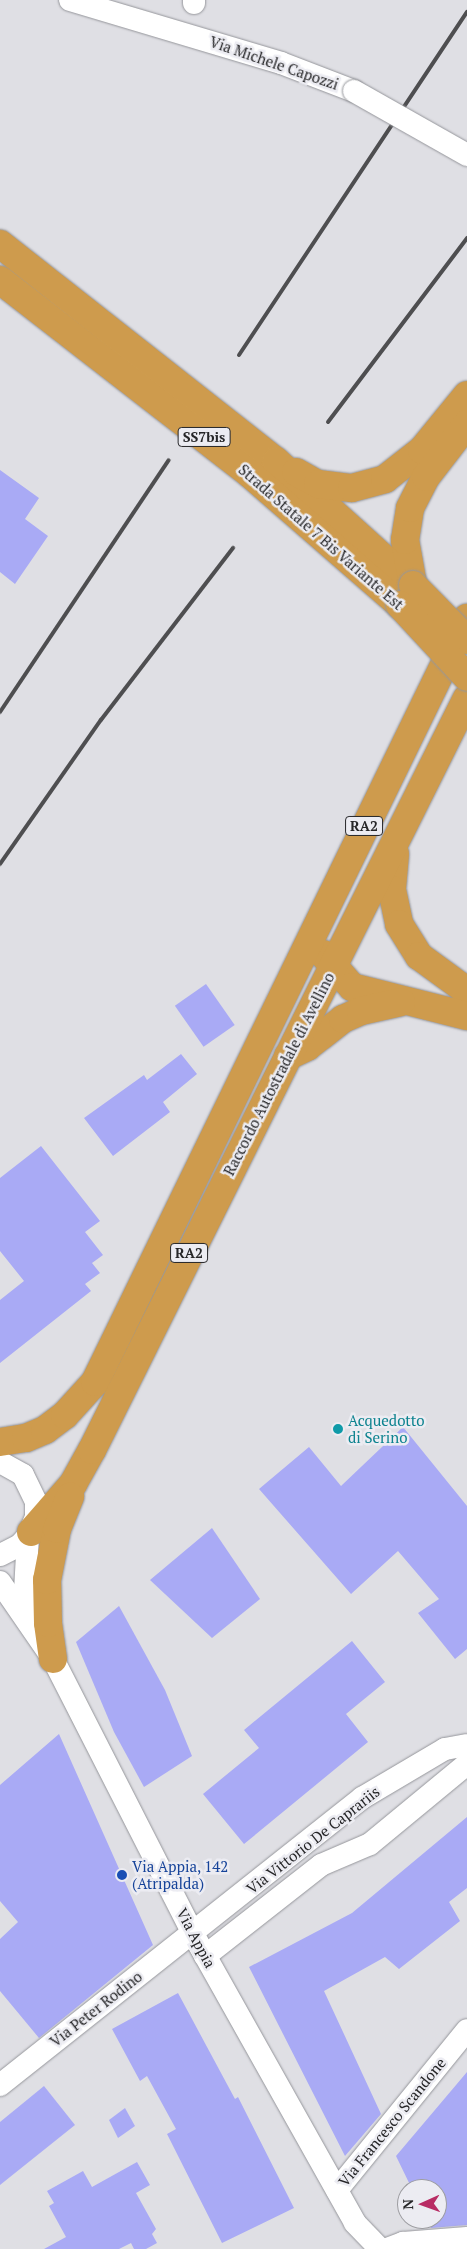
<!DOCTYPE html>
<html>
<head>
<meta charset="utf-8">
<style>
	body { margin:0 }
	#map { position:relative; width:467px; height:2249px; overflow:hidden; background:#dfdfe4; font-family:"PT Serif",serif }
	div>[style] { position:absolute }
	.building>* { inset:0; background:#a9aaf5; transform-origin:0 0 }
	.roads { filter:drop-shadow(0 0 1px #95969b) drop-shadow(0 0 1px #95969b) }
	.minor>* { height:22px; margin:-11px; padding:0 11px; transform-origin:11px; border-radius:11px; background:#fff }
	.highway>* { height:28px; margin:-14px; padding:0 14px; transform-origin:14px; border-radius:14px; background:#ce9b4d }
	.rail>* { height:4px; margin:-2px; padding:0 2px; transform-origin:2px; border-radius:2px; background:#4e4e50 }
	.bridges { filter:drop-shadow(0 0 1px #95969b) drop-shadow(0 0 1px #95969b) }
	.minor-bridge>* { height:22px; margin:-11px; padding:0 11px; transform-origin:11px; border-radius:11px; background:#fff }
	.highway-bridge>* { height:28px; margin:-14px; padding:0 14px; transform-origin:14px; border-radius:14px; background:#ce9b4d }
	.dots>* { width:14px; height:14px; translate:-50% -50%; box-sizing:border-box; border:2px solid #ececf2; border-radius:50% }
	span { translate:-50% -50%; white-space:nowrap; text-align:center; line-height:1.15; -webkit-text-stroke:5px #ececf2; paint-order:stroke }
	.shield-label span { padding:1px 4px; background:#ececf2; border:1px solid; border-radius:4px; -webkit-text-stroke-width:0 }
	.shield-label { font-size:14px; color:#262628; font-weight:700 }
	.street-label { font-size:15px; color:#262628 }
	.culture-label { font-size:15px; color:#0d838f }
	.left { translate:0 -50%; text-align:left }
	.transit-label { font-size:15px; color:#164399 }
	.north { position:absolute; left:397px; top:2179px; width:50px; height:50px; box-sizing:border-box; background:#ececf2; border:1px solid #9d9da1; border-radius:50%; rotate:268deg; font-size:14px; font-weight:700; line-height:20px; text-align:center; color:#262628 }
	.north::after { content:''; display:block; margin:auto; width:18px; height:22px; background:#b82c64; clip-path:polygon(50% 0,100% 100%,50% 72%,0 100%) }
</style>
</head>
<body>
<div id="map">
	<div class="building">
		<i style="clip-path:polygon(0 470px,39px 498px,25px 519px,48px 536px,15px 584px,0 572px)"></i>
		<i style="left:206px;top:984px;width:50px;height:38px;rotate:55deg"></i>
		<i style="clip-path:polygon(181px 1054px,197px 1074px,163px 1102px,170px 1112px,113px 1156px,84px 1118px,144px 1075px,147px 1080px)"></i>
		<i style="clip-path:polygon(41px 1146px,100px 1221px,85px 1232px,103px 1255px,92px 1263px,100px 1273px,85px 1284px,91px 1291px,0 1363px,0 1300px,24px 1281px,0 1251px,0 1178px)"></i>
		<i style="clip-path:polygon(403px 1427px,467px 1506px,467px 1649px,455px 1659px,418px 1613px,439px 1599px,398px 1551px,351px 1594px,259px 1489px,309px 1447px,341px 1486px)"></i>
		<i style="clip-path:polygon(212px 1528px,260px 1599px,212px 1638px,150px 1580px)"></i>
		<i style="clip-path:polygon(119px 1606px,165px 1690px,192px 1756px,144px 1787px,114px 1732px,76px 1642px)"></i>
		<i style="clip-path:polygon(352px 1641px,385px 1682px,346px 1714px,368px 1742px,244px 1844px,203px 1794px,259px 1748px,244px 1730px)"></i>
		<i style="clip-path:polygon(59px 1734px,153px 1945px,39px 2038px,0 1991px,0 1939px,18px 1922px,0 1901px,0 1785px)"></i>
		<i style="clip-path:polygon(467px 1817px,467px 1888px,449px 1902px,460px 1921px,399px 1969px,385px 1957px,324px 1991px,381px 2114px,345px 2156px,249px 1967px,352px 1913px)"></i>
		<i style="clip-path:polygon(178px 1993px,235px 2099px,238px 2097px,294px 2208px,222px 2243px,167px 2134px,176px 2129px,147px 2076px,140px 2081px,112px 2029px)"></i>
		<i style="clip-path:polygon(467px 2072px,467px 2225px,431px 2228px,427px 2219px,437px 2219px,437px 2189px,412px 2189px,396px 2156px)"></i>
		<i style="clip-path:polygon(44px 2086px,75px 2125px,0 2185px,0 2122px)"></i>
		<i style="clip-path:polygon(125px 2108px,135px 2126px,118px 2138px,109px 2120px)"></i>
		<i style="clip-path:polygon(137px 2162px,150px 2185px,136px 2193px,156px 2229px,152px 2234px,157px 2243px,146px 2249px,134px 2249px,131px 2243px,119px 2249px,44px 2249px,66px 2237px,49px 2206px,54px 2203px,47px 2191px,83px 2171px,92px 2187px)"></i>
	</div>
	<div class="roads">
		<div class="minor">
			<i style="left:70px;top:0;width:220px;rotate:16.6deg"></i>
			<i style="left:281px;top:63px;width:78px;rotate:21deg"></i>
			<i style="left:194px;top:3px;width:3px;rotate:-90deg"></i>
			<i style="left:0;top:1462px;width:26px;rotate:29deg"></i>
			<i style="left:23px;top:1475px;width:30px;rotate:64deg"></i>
			<i style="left:36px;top:1502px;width:15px;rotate:90deg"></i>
			<i style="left:36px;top:1517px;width:21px;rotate:113deg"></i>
			<i style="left:28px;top:1536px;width:12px;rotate:132deg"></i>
			<i style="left:20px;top:1545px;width:22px;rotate:153deg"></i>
			<i style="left:28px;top:1536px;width:55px;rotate:93.1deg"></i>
			<i style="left:25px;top:1591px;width:25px;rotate:81deg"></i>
			<i style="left:0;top:1582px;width:93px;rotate:55.5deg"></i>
			<i style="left:53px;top:1659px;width:309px;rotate:63deg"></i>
			<i style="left:193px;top:1934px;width:331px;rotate:60.7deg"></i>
			<i style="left:355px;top:2223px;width:36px;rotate:46deg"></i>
			<i style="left:205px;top:1956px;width:147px;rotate:-38.1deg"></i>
			<i style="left:321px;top:1865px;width:53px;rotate:-23.2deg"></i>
			<i style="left:370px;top:1844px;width:126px;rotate:-39.5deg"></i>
			<i style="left:0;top:2085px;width:462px;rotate:-38.4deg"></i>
			<i style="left:362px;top:1798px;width:96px;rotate:-30.6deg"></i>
			<i style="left:445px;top:1749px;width:22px;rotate:-10deg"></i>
			<i style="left:337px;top:2190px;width:206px;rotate:-50.9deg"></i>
			<i style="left:387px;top:2249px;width:17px;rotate:-21deg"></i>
			<i style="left:403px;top:2243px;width:64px;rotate:-4.5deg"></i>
		</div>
		<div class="highway">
			<i style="left:0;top:244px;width:351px;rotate:38.2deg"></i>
			<i style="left:276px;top:461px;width:185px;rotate:42.1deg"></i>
			<i style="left:0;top:280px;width:316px;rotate:37.8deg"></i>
			<i style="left:250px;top:474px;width:199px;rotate:41.1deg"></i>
			<i style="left:296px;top:472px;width:25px;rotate:29deg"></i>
			<i style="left:318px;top:484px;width:34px;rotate:7deg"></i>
			<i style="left:352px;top:488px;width:34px;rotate:-15deg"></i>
			<i style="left:385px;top:479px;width:47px;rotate:-38.1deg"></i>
			<i style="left:422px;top:450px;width:71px;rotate:-50.7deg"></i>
			<i style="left:413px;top:585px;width:46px;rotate:-100.1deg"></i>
			<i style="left:405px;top:540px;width:32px;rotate:-81deg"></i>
			<i style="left:410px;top:508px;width:35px;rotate:-63deg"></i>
			<i style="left:426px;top:477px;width:67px;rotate:-52.3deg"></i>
			<i style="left:395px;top:854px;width:36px;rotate:95deg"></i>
			<i style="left:392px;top:890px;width:35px;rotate:78deg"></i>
			<i style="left:399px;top:924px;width:38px;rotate:58deg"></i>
			<i style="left:419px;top:956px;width:59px;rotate:36.1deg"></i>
			<i style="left:323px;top:954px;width:44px;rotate:48.7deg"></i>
			<i style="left:352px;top:987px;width:119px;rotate:14.2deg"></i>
			<i style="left:288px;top:1056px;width:21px;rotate:-25deg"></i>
			<i style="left:307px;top:1047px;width:46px;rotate:-37.9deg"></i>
			<i style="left:343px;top:1019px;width:20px;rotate:-24deg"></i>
			<i style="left:361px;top:1011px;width:41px;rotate:-12.7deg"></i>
			<i style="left:0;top:1442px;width:26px;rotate:-9deg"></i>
			<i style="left:26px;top:1438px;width:21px;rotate:-23deg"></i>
			<i style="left:45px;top:1430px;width:25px;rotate:-37deg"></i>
			<i style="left:65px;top:1415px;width:45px;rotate:-47.7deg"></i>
			<i style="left:95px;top:1382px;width:850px;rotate:-64.04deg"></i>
			<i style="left:31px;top:1532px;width:64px;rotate:-48.8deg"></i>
			<i style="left:73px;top:1484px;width:39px;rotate:-61deg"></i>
			<i style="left:92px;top:1450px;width:840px;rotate:-63.5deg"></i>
			<i style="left:53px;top:1659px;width:36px;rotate:-98deg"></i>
			<i style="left:48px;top:1623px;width:43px;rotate:-91.3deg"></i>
			<i style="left:47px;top:1580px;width:52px;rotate:-78.9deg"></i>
			<i style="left:57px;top:1529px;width:35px;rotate:-68deg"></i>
		</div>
	</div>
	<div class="rail">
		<i style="left:239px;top:355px;width:412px;rotate:-56.4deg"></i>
		<i style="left:328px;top:422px;width:231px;rotate:-52.9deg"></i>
		<i style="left:0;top:712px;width:303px;rotate:-56.2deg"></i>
		<i style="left:0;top:864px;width:176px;rotate:-55deg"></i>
		<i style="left:101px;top:720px;width:217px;rotate:-52.5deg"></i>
	</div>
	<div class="bridges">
		<div class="minor-bridge">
			<i style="left:354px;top:91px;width:130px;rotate:29.5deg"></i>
		</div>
		<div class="highway-bridge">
			<i style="left:413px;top:585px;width:77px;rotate:45.5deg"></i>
			<i style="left:400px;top:605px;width:98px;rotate:47.1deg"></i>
		</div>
	</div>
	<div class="dots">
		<i style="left:338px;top:1429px;background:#0f9aa8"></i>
		<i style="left:122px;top:1875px;background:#1a4fb4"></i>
	</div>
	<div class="shield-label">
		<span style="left:204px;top:437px">SS7bis</span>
		<span style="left:364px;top:826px">RA2</span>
		<span style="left:189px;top:1253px">RA2</span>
	</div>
	<div class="street-label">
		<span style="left:274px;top:63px;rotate:19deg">Via Michele Capozzi</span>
		<span style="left:321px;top:537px;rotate:41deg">Strada Statale 7 Bis Variante Est</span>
		<span style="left:279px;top:1074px;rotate:-63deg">Raccordo Autostradale di Avellino</span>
		<span style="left:313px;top:1840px;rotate:-38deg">Via Vittorio De Caprariis</span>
		<span style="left:196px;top:1938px;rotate:62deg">Via Appia</span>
		<span style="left:96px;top:2009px;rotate:-38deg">Via Peter Rodino</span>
		<span style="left:392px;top:2122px;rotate:-51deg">Via Francesco Scandone</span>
	</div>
	<div class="culture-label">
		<span class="left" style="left:348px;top:1429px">Acquedotto<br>di Serino</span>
	</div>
	<div class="transit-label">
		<span class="left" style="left:132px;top:1875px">Via Appia, 142<br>(Atripalda)</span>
	</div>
	<div class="north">N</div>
</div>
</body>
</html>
